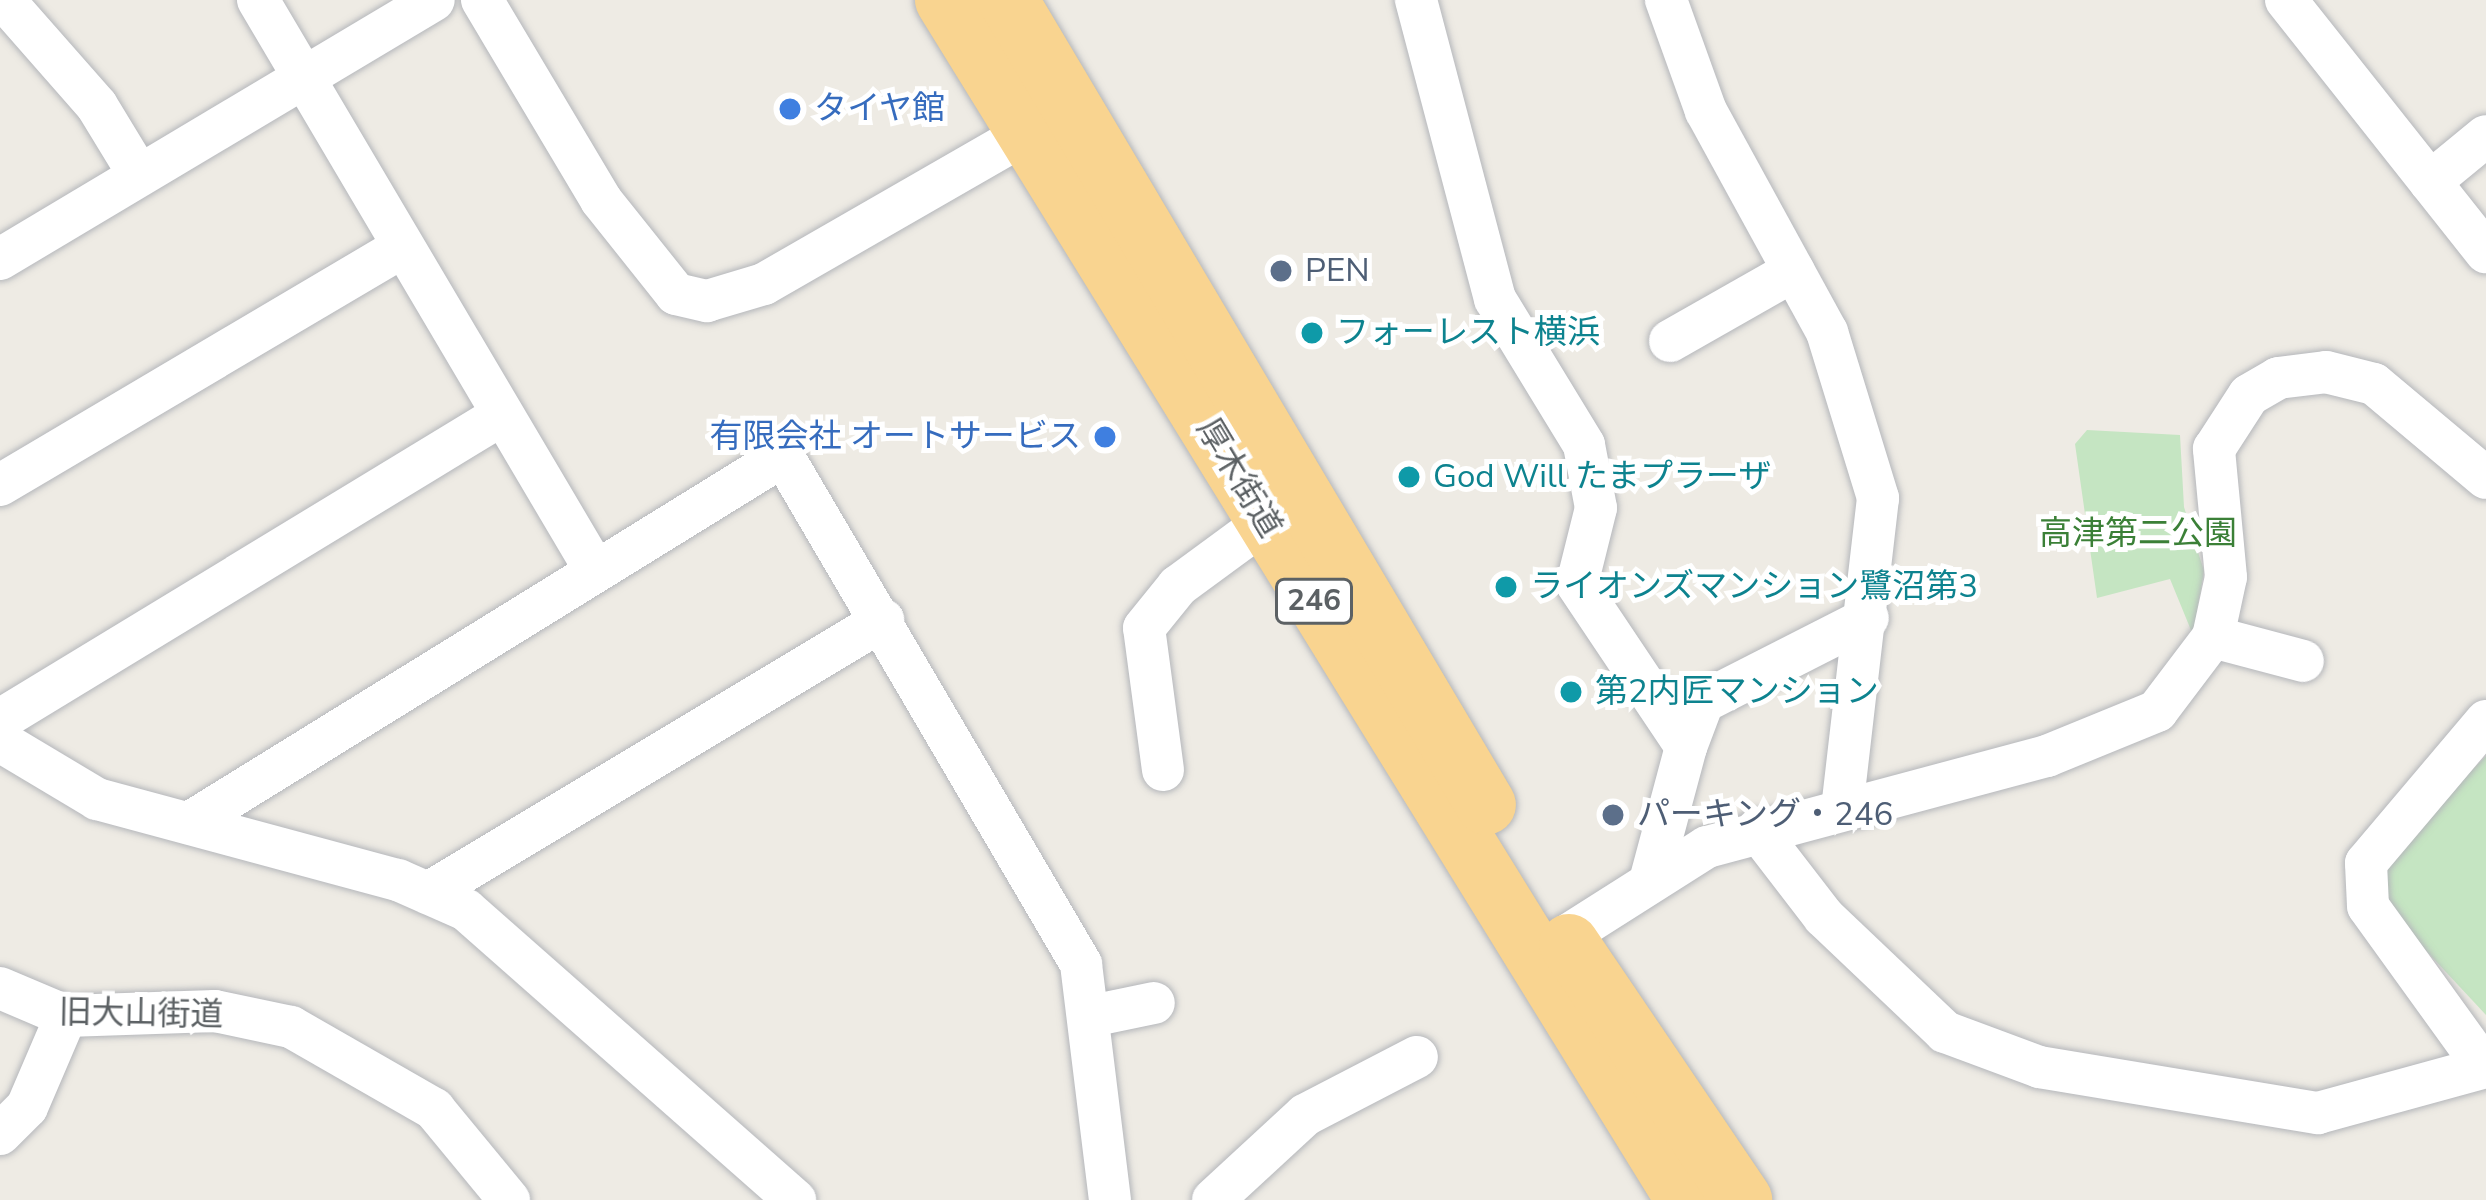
<!DOCTYPE html>
<html>
<head>
<meta charset="utf-8">
<style>
	body { margin:0 }
	#map { position:relative; width:2486px; height:1200px; overflow:hidden; background:#eeebe4; font-family:"Nunito Sans","Noto Sans JP",sans-serif }
	div>[style] { position:absolute }
	.green>* { inset:0; background:#c5e5c2 }
	.roads { filter:drop-shadow(0 0 3px #b5b7bb) drop-shadow(0 0 3px #b5b7bb) }
	.minor>* { height:42px; margin:-21px; padding:0 21px; transform-origin:21px; border-radius:21px; background:#fff }
	.highway>* { height:60px; margin:-30px; padding:0 30px; transform-origin:30px; border-radius:30px; background:#f9d490 }
	.dots>* { width:33px; height:33px; translate:-50% -50%; box-sizing:border-box; border:6px solid #fff; border-radius:50% }
	span { translate:-50% -50%; white-space:nowrap; text-align:center; line-height:1.15; -webkit-text-stroke:10px #fff; paint-order:stroke }
	.shield-label span { padding:3px 9px; background:#fff; border:3px solid; border-radius:9px; -webkit-text-stroke-width:0 }
	.shield-label { font-size:30px; color:#5c6164; font-weight:700 }
	.shop-label { font-size:33px; color:#366cbe }
	.left { translate:0 -50%; text-align:left }
	.right { translate:-100% -50%; text-align:right }
	.service-label { font-size:33px; color:#4e5e75 }
	.culture-label { font-size:33px; color:#0d838f }
	.street-label { font-size:33px; color:#5c6164 }
	.park-label { font-size:33px; color:#3b8037 }
</style>
</head>
<body>
<div id="map">
	<div class="green">
		<i style="clip-path:polygon(2087px 430px,2180px 435px,2184px 507px,2204px 571px,2193px 635px,2170px 579px,2097px 598px,2075px 444px)"></i>
		<i style="clip-path:polygon(2486px 756px,2486px 1015px,2389px 911px,2385px 876px,2390px 853px)"></i>
	</div>
	<div class="roads">
		<div class="minor">
			<i style="left:4px;top:0;width:141px;rotate:48.7deg"></i>
			<i style="left:97px;top:106px;width:81px;rotate:58.7deg"></i>
			<i style="left:258px;top:0;width:662px;rotate:59.41deg"></i>
			<i style="left:482px;top:0;width:233px;rotate:59.2deg"></i>
			<i style="left:601px;top:200px;width:120px;rotate:51.4deg"></i>
			<i style="left:676px;top:294px;width:32px;rotate:13deg"></i>
			<i style="left:707px;top:301px;width:59px;rotate:-16.6deg"></i>
			<i style="left:764px;top:284px;width:305px;rotate:-29.9deg"></i>
			<i style="left:1416px;top:0;width:309px;rotate:75.2deg"></i>
			<i style="left:1495px;top:299px;width:171px;rotate:58.6deg"></i>
			<i style="left:1584px;top:445px;width:64px;rotate:79.2deg"></i>
			<i style="left:1596px;top:508px;width:78px;rotate:104deg"></i>
			<i style="left:1577px;top:584px;width:196px;rotate:56.2deg"></i>
			<i style="left:1686px;top:747px;width:139px;rotate:105deg"></i>
			<i style="left:1666px;top:0;width:118px;rotate:70.2deg"></i>
			<i style="left:1706px;top:111px;width:252px;rotate:61.3deg"></i>
			<i style="left:1827px;top:332px;width:174px;rotate:72.9deg"></i>
			<i style="left:1878px;top:498px;width:306px;rotate:96.6deg"></i>
			<i style="left:2286px;top:0;width:322px;rotate:51.6deg"></i>
			<i style="left:2430px;top:182px;width:72px;rotate:-39.4deg"></i>
			<i style="left:0;top:259px;width:505px;rotate:-30.83deg"></i>
			<i style="left:1670px;top:341px;width:142px;rotate:-29.6deg"></i>
			<i style="left:0;top:485px;width:464px;rotate:-30.6deg"></i>
			<i style="left:2213px;top:637px;width:93px;rotate:14.9deg"></i>
			<i style="left:0;top:720px;width:585px;rotate:-31.3deg"></i>
			<i style="left:0;top:741px;width:113px;rotate:30.9deg"></i>
			<i style="left:97px;top:799px;width:312px;rotate:15.1deg"></i>
			<i style="left:398px;top:880px;width:74px;rotate:23.8deg"></i>
			<i style="left:466px;top:910px;width:439px;rotate:41.4deg"></i>
			<i style="left:1686px;top:747px;width:48px;rotate:-69.3deg"></i>
			<i style="left:1703px;top:702px;width:185px;rotate:-27deg"></i>
			<i style="left:1163px;top:770px;width:143px;rotate:-97.6deg"></i>
			<i style="left:1144px;top:628px;width:54px;rotate:-51deg"></i>
			<i style="left:1178px;top:586px;width:108px;rotate:-36.3deg"></i>
			<i style="left:189px;top:823px;width:698px;rotate:-31.71deg"></i>
			<i style="left:783px;top:456px;width:589px;rotate:59.6deg"></i>
			<i style="left:1081px;top:964px;width:238px;rotate:83deg"></i>
			<i style="left:1757px;top:830px;width:110px;rotate:52.4deg"></i>
			<i style="left:1824px;top:917px;width:167px;rotate:43.5deg"></i>
			<i style="left:1945px;top:1032px;width:100px;rotate:20.4deg"></i>
			<i style="left:2039px;top:1067px;width:283px;rotate:9.4deg"></i>
			<i style="left:2318px;top:1113px;width:174px;rotate:-15.3deg"></i>
			<i style="left:428px;top:893px;width:531px;rotate:-30.96deg"></i>
			<i style="left:1565px;top:937px;width:168px;rotate:-32.4deg"></i>
			<i style="left:1707px;top:847px;width:352px;rotate:-15deg"></i>
			<i style="left:2047px;top:756px;width:119px;rotate:-22.2deg"></i>
			<i style="left:2157px;top:711px;width:93px;rotate:-52.9deg"></i>
			<i style="left:2213px;top:637px;width:61px;rotate:-77.8deg"></i>
			<i style="left:2226px;top:577px;width:129px;rotate:-95.4deg"></i>
			<i style="left:2214px;top:449px;width:64px;rotate:-57.1deg"></i>
			<i style="left:2249px;top:395px;width:34px;rotate:-30deg"></i>
			<i style="left:2278px;top:378px;width:48px;rotate:-7.1deg"></i>
			<i style="left:2326px;top:372px;width:49px;rotate:14deg"></i>
			<i style="left:2374px;top:384px;width:146px;rotate:40deg"></i>
			<i style="left:0;top:988px;width:72px;rotate:23deg"></i>
			<i style="left:66px;top:1016px;width:149px;rotate:-1.9deg"></i>
			<i style="left:215px;top:1011px;width:78px;rotate:11.9deg"></i>
			<i style="left:291px;top:1027px;width:165px;rotate:29.8deg"></i>
			<i style="left:434px;top:1109px;width:118px;rotate:50.5deg"></i>
			<i style="left:1096px;top:1015px;width:59px;rotate:-11.7deg"></i>
			<i style="left:2484px;top:1067px;width:198px;rotate:-125.8deg"></i>
			<i style="left:2368px;top:906px;width:43px;rotate:-92.7deg"></i>
			<i style="left:2366px;top:863px;width:186px;rotate:-49.8deg"></i>
			<i style="left:0;top:1134px;width:38px;rotate:-45deg"></i>
			<i style="left:27px;top:1107px;width:99px;rotate:-66.8deg"></i>
			<i style="left:1213px;top:1200px;width:125px;rotate:-42.7deg"></i>
			<i style="left:1305px;top:1115px;width:126px;rotate:-27.4deg"></i>
		</div>
		<div class="highway">
			<i style="left:945px;top:0;width:1410px;rotate:58.3deg"></i>
			<i style="left:1008px;top:0;width:936px;rotate:59.3deg"></i>
			<i style="left:1569px;top:944px;width:309px;rotate:55.9deg"></i>
		</div>
	</div>
	<div class="dots">
		<i style="left:790px;top:109px;background:#3f7fe0"></i>
		<i style="left:1281px;top:271px;background:#5c6f8a"></i>
		<i style="left:1312px;top:333px;background:#0f9aa8"></i>
		<i style="left:1105px;top:437px;background:#3f7fe0"></i>
		<i style="left:1409px;top:477px;background:#0f9aa8"></i>
		<i style="left:1506px;top:587px;background:#0f9aa8"></i>
		<i style="left:1571px;top:692px;background:#0f9aa8"></i>
		<i style="left:1613px;top:815px;background:#5c6f8a"></i>
	</div>
	<div class="shield-label">
		<span style="left:1314px;top:601px">246</span>
	</div>
	<div class="shop-label">
		<span class="left" style="left:814px;top:109px">タイヤ館</span>
		<span class="right" style="left:1081px;top:437px">有限会社 オートサービス</span>
	</div>
	<div class="service-label">
		<span class="left" style="left:1305px;top:271px">PEN</span>
		<span class="left" style="left:1637px;top:815px">パーキング・246</span>
	</div>
	<div class="culture-label">
		<span class="left" style="left:1336px;top:333px">フォーレスト横浜</span>
		<span class="left" style="left:1433px;top:477px">God Will たまプラーザ</span>
		<span class="left" style="left:1530px;top:587px">ライオンズマンション鷺沼第3</span>
		<span class="left" style="left:1595px;top:692px">第2内匠マンション</span>
	</div>
	<div class="street-label">
		<span style="left:1239px;top:478px;rotate:59deg">厚木街道</span>
		<span style="left:141px;top:1014px;rotate:1deg">旧大山街道</span>
	</div>
	<div class="park-label">
		<span style="left:2138px;top:534px">高津第二公園</span>
	</div>
</div>
</body>
</html>
